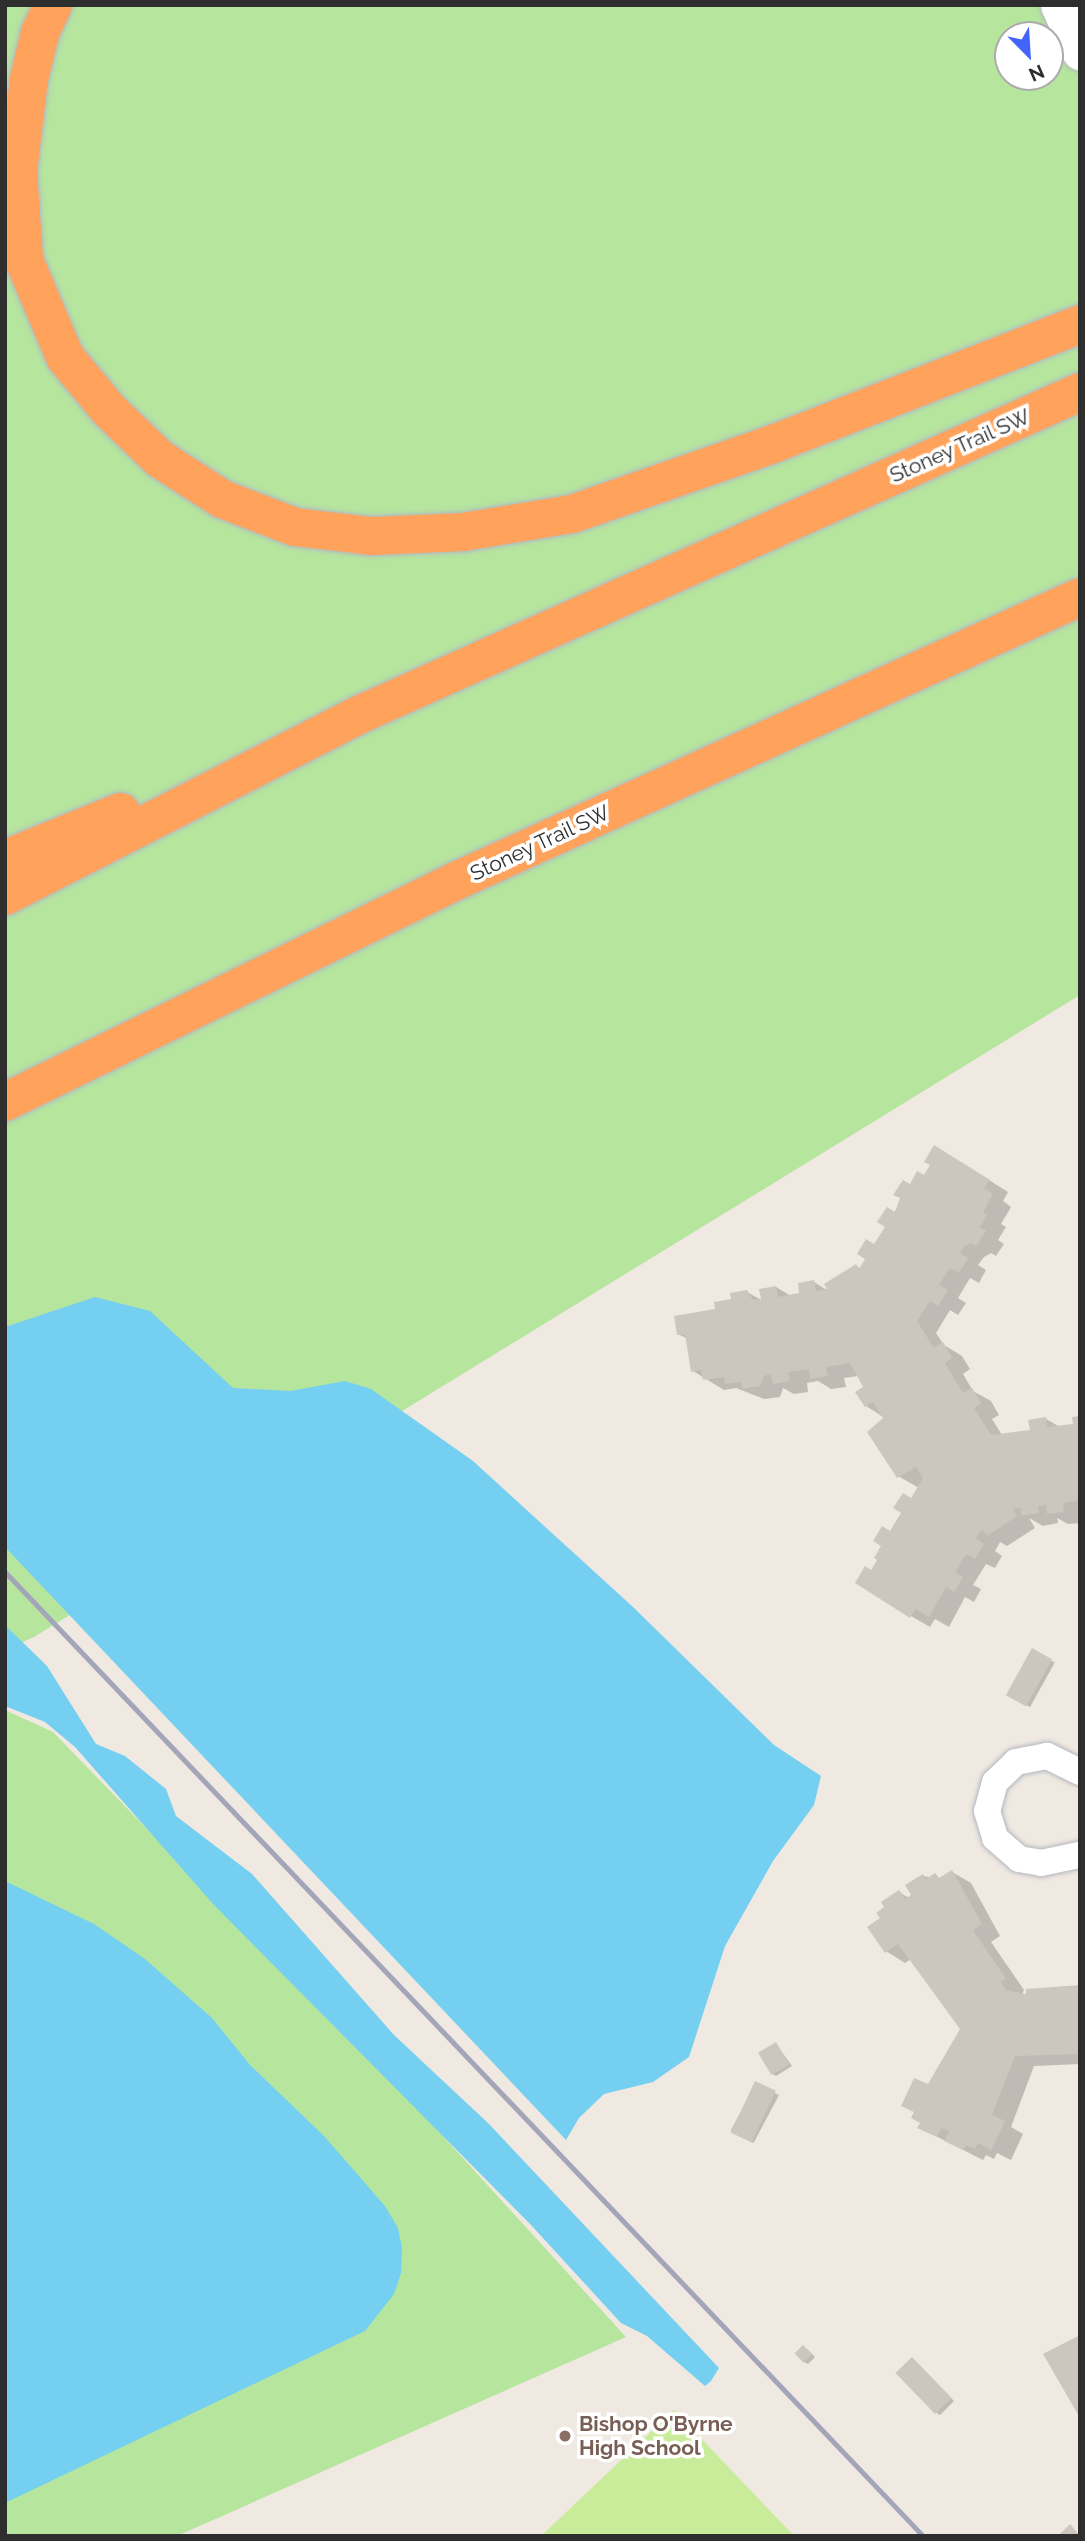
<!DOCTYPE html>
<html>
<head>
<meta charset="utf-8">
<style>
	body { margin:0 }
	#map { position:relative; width:1085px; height:2541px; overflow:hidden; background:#efe9e1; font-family:Raleway,sans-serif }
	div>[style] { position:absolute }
	.green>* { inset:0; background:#b6e59e }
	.pitch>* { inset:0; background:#c9ec9a }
	.water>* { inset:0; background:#75cff0 }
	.shadow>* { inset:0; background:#0003; transform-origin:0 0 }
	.building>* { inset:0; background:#cbc7bf; transform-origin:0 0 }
	.roads { filter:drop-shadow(0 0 2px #b4b7c1) drop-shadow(0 0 2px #b4b7c1) }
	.minor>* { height:26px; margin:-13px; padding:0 13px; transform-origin:13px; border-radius:13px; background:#fff }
	.secondary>* { height:37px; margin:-18.5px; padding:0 18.5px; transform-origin:18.5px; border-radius:18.5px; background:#fff }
	.motorway>* { height:38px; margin:-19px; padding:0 19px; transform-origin:19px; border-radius:19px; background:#ffa35c }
	.rail>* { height:5px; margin:-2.5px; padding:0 2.5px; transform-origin:2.5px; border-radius:2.5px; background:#a3a6b8 }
	.dots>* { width:19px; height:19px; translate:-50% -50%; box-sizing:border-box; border:4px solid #fff; border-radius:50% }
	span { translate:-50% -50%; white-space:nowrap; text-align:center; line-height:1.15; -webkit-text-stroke:7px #fff; paint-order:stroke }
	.street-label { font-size:21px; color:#2e2e2e }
	.education-label { font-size:21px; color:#785e54; font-weight:700 }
	.left { translate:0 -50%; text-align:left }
	.frame { position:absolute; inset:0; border:7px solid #2e2e2e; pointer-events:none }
	.north { position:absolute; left:994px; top:21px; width:70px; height:70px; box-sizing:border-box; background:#fff; border:2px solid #ababab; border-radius:50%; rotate:156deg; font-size:19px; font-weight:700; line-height:28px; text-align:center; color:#2e2e2e }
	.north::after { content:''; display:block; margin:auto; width:24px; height:32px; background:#4264fb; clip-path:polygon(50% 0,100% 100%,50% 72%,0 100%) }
</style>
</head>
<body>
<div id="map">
	<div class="green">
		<i style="clip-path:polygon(evenodd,5px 5px,1080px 5px,1080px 995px,34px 1637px,5px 1650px,5px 5px,1008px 35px,1050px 35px,1050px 77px,1008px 77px,1008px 35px)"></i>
		<i style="clip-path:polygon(5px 1710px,53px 1732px,409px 2099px,626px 2337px,177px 2536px,5px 2536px)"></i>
	</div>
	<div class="pitch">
		<i style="clip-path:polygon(674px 2410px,794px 2536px,541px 2536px)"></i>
	</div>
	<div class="water">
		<i style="clip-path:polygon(95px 1297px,150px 1311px,233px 1388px,290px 1391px,345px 1381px,371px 1389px,473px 1461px,633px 1607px,774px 1745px,821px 1776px,814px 1805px,773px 1861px,725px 1946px,689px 2057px,653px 2082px,604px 2094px,579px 2118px,566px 2140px,5px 1547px,5px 1327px)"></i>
		<i style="clip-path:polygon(5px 1625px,47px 1666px,96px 1744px,125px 1756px,166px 1789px,176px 1816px,252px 1874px,394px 2035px,488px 2123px,719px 2368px,711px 2381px,705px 2386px,647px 2336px,621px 2323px,531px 2225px,214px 1905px,75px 1747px,45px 1722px,5px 1706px)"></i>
		<i style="clip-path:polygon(5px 1881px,94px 1924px,145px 1959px,212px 2018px,250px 2065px,324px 2136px,385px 2206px,398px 2228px,402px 2248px,401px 2273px,394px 2294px,365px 2331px,5px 2503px)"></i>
	</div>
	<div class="shadow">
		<i style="clip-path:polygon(954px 1158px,1008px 1192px,1003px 1201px,1011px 1207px,1001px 1224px,1006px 1227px,998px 1240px,1004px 1244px,996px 1256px,991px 1253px,984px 1257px,978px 1265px,986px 1270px,979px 1283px,970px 1278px,958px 1298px,966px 1303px,958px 1315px,950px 1310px,936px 1333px,944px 1345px,962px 1356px,970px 1369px,963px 1374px,973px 1391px,991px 1401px,999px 1415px,992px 1419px,1002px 1435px,1032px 1431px,1046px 1419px,1060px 1427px,1075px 1426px,1080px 1417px,1080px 1523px,1068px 1524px,1057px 1518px,1058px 1523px,1043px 1526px,1029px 1518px,1035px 1528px,1007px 1546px,1000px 1542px,995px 1551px,1002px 1556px,995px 1568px,986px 1564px,973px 1585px,981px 1589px,974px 1602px,965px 1597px,949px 1627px,935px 1619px,930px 1627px,911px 1616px,872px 1572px,919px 1488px,898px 1476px,885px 1418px,866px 1406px,865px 1387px,858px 1376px,844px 1378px,846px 1387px,831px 1389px,818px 1381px,807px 1383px,808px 1392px,794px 1394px,783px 1388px,780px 1397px,764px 1399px,736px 1388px,724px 1390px,693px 1371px,688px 1339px,678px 1334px,747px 1292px,763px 1301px,776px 1287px,791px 1296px,801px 1295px,814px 1282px,830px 1292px,856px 1266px,861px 1269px,910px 1186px)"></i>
		<i style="left:1032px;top:1650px;width:26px;height:51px;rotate:29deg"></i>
		<i style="clip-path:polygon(952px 1872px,971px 1883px,1000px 1936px,991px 1942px,1024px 1990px,1021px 1996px,1080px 1987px,1080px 2064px,1034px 2066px,1011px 2127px,1023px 2134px,1011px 2160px,997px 2153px,994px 2159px,986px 2155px,983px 2160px,920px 2128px,929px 2086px,962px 2029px,911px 1959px,905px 1963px,886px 1951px,883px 1918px,899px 1892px,909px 1898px,923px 1876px,941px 1879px)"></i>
		<i style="clip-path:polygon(776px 2044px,792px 2066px,776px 2076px,771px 2073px)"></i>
		<i style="left:756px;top:2083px;width:26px;height:54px;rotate:28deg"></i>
		<i style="clip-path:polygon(807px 2349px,815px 2357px,808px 2364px,804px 2362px)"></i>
		<i style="clip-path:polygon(913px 2359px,954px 2401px,940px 2415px,935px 2412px)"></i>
	</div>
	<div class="building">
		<i style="clip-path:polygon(934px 1145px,990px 1180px,984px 1188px,993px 1194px,983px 1212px,987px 1215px,980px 1227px,986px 1231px,976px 1246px,970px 1243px,964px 1247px,960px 1253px,968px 1258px,959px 1273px,950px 1268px,939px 1285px,948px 1290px,938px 1306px,930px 1301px,917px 1321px,934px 1348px,943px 1342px,952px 1358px,945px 1363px,963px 1393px,972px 1388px,981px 1403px,974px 1408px,991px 1435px,1030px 1430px,1028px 1420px,1046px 1417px,1047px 1427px,1073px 1424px,1072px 1417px,1080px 1416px,1080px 1500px,1063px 1503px,1064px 1512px,1047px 1514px,1046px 1505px,1038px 1506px,1039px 1513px,1022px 1516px,1020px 1508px,1013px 1509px,1017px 1516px,987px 1536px,982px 1529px,976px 1538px,984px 1544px,975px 1559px,966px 1554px,955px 1572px,963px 1577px,954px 1592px,946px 1587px,929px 1617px,915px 1609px,910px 1618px,855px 1583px,865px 1566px,871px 1570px,877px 1560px,874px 1558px,881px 1546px,873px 1541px,882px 1526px,890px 1531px,901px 1513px,893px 1508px,903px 1493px,911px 1498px,923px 1478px,916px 1467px,897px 1478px,867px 1432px,883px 1418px,873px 1402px,865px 1407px,855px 1392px,863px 1387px,850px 1363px,826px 1367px,828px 1376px,810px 1379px,809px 1369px,788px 1372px,790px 1381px,773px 1384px,771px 1374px,764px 1376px,760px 1386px,743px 1389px,741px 1382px,725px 1384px,724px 1377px,703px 1380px,701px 1370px,691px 1372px,685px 1334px,677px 1335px,674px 1316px,715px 1309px,714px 1302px,731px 1299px,730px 1293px,747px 1290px,753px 1300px,761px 1299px,759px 1289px,776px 1286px,778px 1297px,799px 1293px,798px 1283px,814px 1280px,816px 1291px,827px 1289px,824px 1284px,856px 1264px,859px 1269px,865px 1259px,857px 1254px,866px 1239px,874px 1244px,885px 1227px,877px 1222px,887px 1207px,895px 1212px,900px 1198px,893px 1195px,903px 1180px,910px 1184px,917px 1171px,924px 1175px,930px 1165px,924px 1162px)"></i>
		<i style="left:1032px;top:1648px;width:23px;height:54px;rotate:29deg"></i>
		<i style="clip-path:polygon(952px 1870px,982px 1924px,973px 1930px,1006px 1979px,1001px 1982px,1006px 1990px,1026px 1994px,1026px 1989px,1080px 1985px,1080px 2054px,1015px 2056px,992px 2115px,1005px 2121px,991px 2150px,978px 2143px,975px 2149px,966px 2145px,963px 2150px,944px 2141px,949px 2131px,941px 2128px,937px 2137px,917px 2128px,920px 2123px,911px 2118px,914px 2112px,901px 2106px,914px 2078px,928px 2084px,960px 2029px,898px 1944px,885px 1953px,867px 1927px,880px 1918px,876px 1913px,884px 1907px,881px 1902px,899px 1890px,905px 1899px,911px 1895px,905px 1885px,923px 1874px,926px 1879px,935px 1873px,939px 1878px)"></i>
		<i style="left:776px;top:2042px;width:26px;height:21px;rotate:59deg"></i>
		<i style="left:755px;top:2081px;width:23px;height:57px;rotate:25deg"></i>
		<i style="clip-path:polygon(1080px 2335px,1080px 2418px,1043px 2354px)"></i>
		<i style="left:803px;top:2345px;width:13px;height:12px;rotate:45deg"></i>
		<i style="left:912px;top:2357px;width:57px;height:23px;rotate:46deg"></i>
		<i style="clip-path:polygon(1070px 2524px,1080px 2536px,1058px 2536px)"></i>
	</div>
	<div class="roads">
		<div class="minor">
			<i style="left:1080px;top:1772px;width:37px;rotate:-154deg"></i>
			<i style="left:1047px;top:1756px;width:32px;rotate:169deg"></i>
			<i style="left:1016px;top:1762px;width:29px;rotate:136deg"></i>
			<i style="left:995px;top:1782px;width:30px;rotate:105deg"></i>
			<i style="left:987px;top:1811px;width:28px;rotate:73deg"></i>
			<i style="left:995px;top:1838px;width:32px;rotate:41deg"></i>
			<i style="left:1019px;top:1859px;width:22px;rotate:10deg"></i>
			<i style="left:1041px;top:1863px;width:40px;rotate:-12deg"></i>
		</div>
		<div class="secondary">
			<i style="left:1059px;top:5px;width:51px;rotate:65.5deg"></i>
		</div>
		<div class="motorway">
			<i style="left:53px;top:5px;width:31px;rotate:115deg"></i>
			<i style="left:40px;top:33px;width:47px;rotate:103.4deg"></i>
			<i style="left:29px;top:79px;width:93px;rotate:96.8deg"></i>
			<i style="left:18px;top:171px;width:89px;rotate:86.1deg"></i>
			<i style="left:24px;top:260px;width:105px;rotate:67.1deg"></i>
			<i style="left:65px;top:357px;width:69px;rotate:50.3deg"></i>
			<i style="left:109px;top:410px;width:71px;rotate:43.9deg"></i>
			<i style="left:160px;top:459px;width:74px;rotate:32.8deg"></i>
			<i style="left:222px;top:499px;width:78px;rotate:21deg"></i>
			<i style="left:295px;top:527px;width:78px;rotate:6.7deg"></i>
			<i style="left:372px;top:536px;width:91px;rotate:-2.5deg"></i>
			<i style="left:463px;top:532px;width:110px;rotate:-9.4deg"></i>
			<i style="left:572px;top:514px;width:213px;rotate:-19.2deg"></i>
			<i style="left:773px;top:444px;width:330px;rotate:-21.3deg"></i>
			<i style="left:5px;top:859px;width:125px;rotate:-22.1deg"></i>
			<i style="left:5px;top:896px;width:402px;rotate:-27.1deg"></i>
			<i style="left:363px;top:713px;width:786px;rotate:-24.12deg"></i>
			<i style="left:5px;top:1102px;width:504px;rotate:-26.11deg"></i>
			<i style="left:458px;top:880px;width:683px;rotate:-24.46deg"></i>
		</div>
	</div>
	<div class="rail">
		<i style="left:5px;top:1572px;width:1331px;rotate:46.4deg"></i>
	</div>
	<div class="dots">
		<i style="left:565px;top:2436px;background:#8d6e63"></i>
	</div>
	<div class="street-label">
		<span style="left:960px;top:446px;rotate:-24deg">Stoney Trail SW</span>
		<span style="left:540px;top:843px;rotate:-25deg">Stoney Trail SW</span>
	</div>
	<div class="education-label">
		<span class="left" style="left:579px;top:2436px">Bishop O'Byrne<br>High School</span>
	</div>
	<div class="frame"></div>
	<div class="north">N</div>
</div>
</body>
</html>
